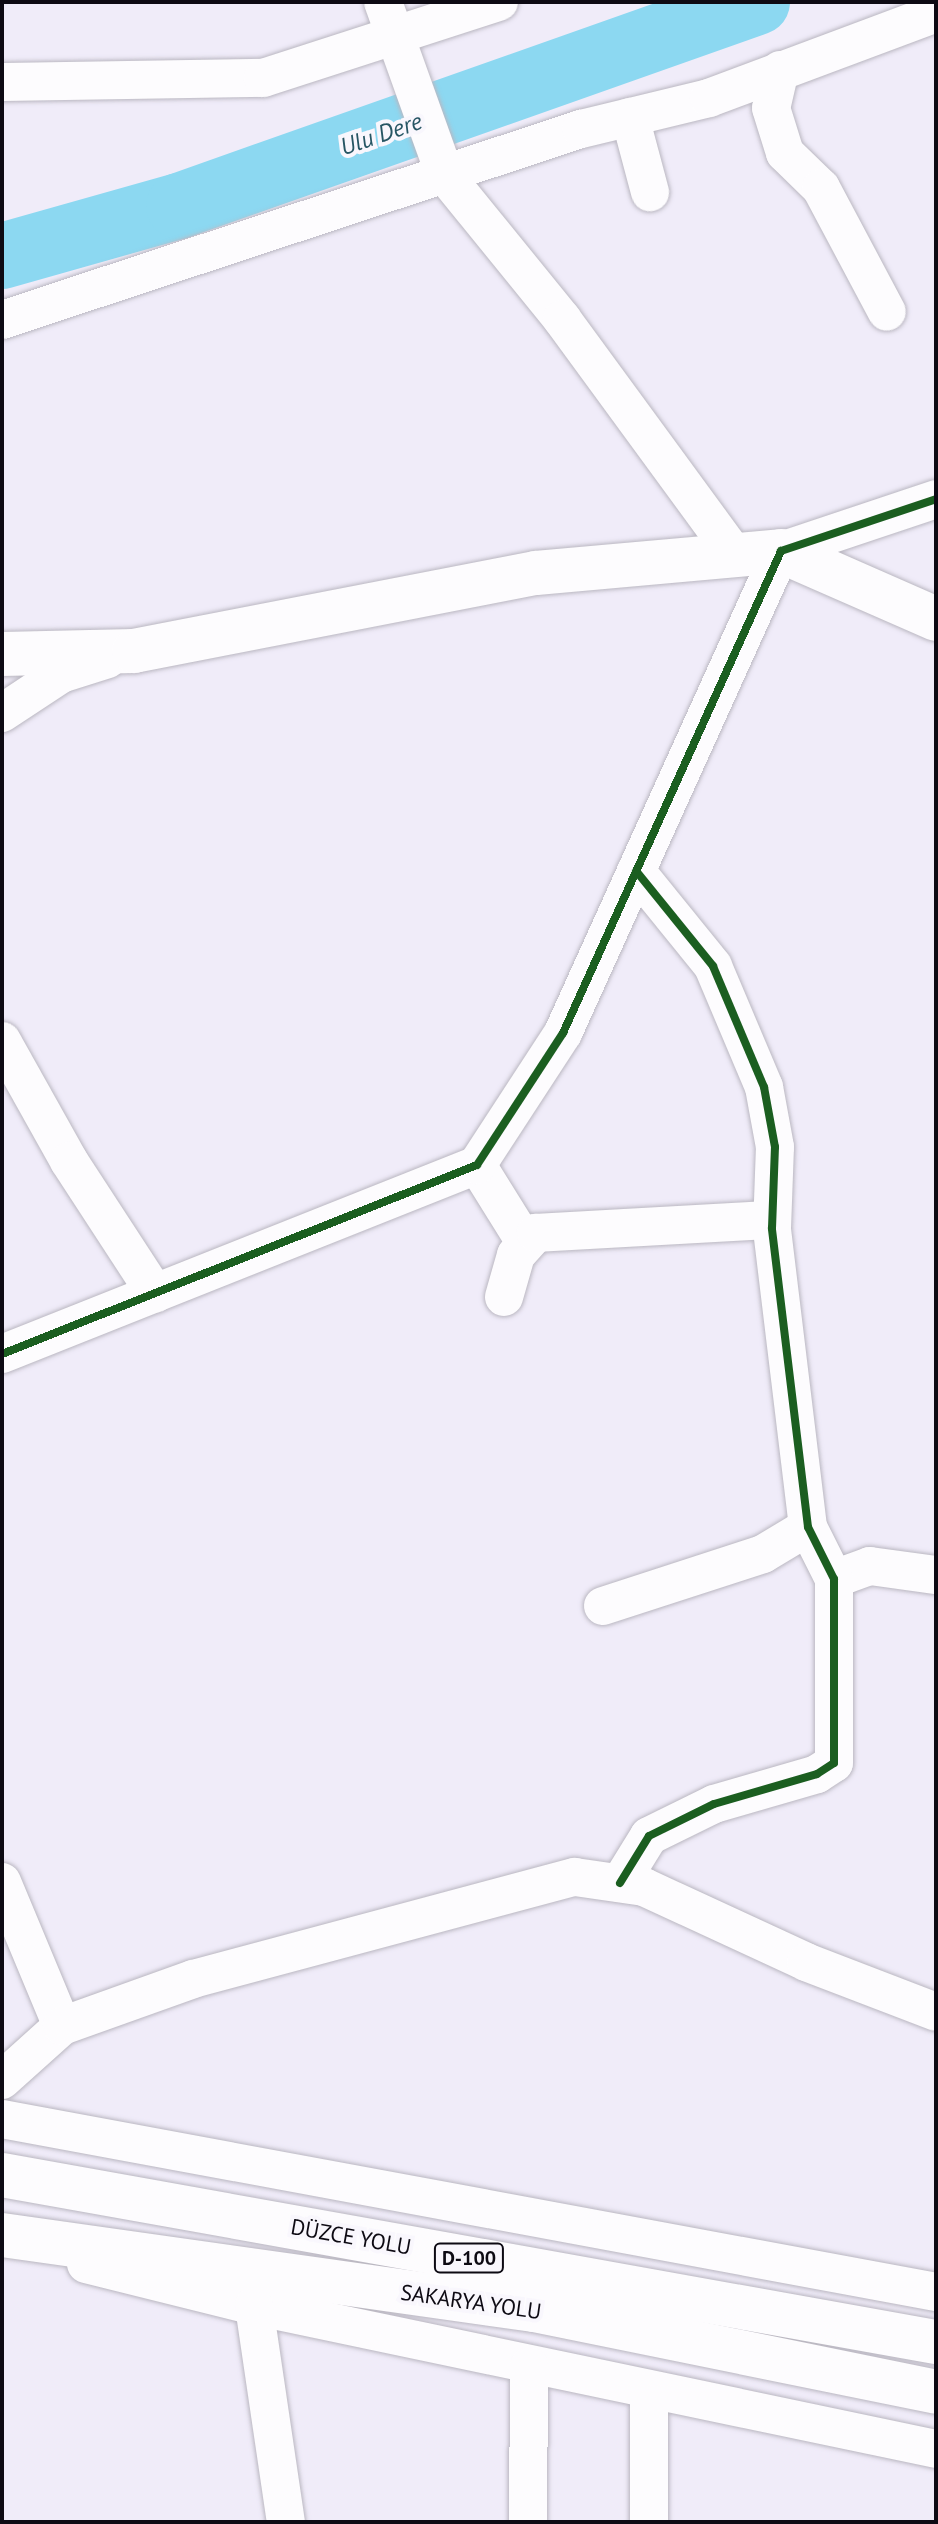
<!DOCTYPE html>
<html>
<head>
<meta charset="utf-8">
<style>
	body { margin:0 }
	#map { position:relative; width:938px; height:2524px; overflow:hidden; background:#f0ecf9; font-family:"PT Sans",sans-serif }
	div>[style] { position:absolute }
	.river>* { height:66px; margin:-33px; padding:0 33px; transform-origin:33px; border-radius:33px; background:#8cd8f1 }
	.roads { filter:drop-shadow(0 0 2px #bab7c1) drop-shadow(0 0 2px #bab7c1) }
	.street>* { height:38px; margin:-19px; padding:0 19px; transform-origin:19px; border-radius:19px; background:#fdfcfe }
	.secondary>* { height:44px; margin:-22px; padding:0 22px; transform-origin:22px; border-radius:22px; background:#fdfcfe }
	.highway>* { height:44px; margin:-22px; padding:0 22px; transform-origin:22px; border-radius:22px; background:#fdfcfe }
	.cycleway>* { height:8px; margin:-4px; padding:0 4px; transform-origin:4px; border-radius:4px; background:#1b5e20 }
	span { translate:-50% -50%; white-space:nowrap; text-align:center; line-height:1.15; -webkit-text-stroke:8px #f9f7fd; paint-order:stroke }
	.shield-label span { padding:2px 6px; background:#f9f7fd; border:2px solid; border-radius:6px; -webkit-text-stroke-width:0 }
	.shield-label { font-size:20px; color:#0d0a13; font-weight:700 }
	.street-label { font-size:22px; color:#0d0a13 }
	.water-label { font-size:24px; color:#275664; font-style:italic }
	.frame { position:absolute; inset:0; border:4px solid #0d0a13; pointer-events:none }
</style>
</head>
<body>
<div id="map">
	<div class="river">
		<i style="left:2px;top:256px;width:184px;rotate:-15.8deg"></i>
		<i style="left:179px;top:206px;width:613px;rotate:-19.44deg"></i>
	</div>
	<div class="roads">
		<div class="street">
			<i style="left:383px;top:2px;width:184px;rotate:70.3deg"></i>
			<i style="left:445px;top:175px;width:186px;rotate:50.9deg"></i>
			<i style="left:562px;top:319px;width:293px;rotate:53.8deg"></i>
			<i style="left:780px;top:70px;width:39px;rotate:103deg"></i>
			<i style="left:771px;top:108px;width:47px;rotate:72.7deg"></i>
			<i style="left:785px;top:153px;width:50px;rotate:44.2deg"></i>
			<i style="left:821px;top:188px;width:140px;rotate:62deg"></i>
			<i style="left:2px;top:82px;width:261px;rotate:-0.9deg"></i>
			<i style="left:263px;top:78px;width:248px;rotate:-17.9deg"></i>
			<i style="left:630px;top:117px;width:78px;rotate:75.1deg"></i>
			<i style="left:2px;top:320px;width:610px;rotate:-18.26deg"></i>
			<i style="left:581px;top:129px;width:132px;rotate:-13.6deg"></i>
			<i style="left:709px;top:98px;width:242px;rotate:-20.5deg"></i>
			<i style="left:2px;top:713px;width:71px;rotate:-33.5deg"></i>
			<i style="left:61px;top:674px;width:49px;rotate:-17.7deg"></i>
			<i style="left:2px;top:1041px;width:137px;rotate:60.8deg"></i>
			<i style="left:69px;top:1161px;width:158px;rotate:56.9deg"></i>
			<i style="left:477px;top:1165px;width:91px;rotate:58.1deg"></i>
			<i style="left:504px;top:1297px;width:44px;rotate:-74.1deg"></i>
			<i style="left:516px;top:1255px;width:30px;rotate:-48deg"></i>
			<i style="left:536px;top:1233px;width:236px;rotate:-3.2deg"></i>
			<i style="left:2px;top:1354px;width:511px;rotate:-21.7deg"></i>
			<i style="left:477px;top:1165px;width:158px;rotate:-56.9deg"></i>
			<i style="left:563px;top:1033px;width:529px;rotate:-65.66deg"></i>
			<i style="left:781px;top:551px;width:163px;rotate:-18.5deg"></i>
			<i style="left:834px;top:1579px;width:38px;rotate:-20deg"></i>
			<i style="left:870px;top:1566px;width:67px;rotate:7.8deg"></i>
			<i style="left:603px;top:1606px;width:168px;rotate:-18deg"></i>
			<i style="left:763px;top:1554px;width:52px;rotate:-31deg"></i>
			<i style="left:2px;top:1882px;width:156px;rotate:67.4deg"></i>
			<i style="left:620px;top:1883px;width:55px;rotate:-58.3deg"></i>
			<i style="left:649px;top:1836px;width:72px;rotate:-26.2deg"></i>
			<i style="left:714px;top:1804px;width:107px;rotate:-16.2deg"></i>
			<i style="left:817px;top:1774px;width:20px;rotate:-33deg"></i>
			<i style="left:834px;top:1763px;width:184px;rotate:-90deg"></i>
			<i style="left:834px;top:1579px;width:58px;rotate:-116.6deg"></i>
			<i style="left:808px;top:1527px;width:301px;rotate:-96.9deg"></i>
			<i style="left:772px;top:1228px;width:81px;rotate:-87.9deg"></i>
			<i style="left:775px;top:1147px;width:61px;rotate:-100.4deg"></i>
			<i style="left:764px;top:1087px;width:131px;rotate:-112.9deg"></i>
			<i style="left:713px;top:966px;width:122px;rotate:-129deg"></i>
			<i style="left:2px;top:2080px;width:81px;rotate:-42deg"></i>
			<i style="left:62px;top:2026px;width:139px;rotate:-19.7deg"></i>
			<i style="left:193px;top:1979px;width:395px;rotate:-15deg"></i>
			<i style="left:575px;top:1877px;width:70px;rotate:8.2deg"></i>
			<i style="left:644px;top:1887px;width:179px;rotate:24.8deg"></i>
			<i style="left:806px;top:1962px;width:139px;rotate:21deg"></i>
			<i style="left:2px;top:2119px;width:950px;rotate:10.49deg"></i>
			<i style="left:86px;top:2264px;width:173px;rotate:14deg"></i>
			<i style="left:254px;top:2306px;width:697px;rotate:11.84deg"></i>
			<i style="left:254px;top:2306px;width:218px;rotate:81.6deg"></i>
			<i style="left:649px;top:2391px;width:131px;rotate:90deg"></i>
			<i style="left:528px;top:2522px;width:156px;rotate:-89.6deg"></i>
		</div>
		<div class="secondary">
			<i style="left:2px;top:654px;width:132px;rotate:-1.3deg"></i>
			<i style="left:134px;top:651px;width:409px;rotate:-11deg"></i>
			<i style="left:536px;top:573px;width:246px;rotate:-5.1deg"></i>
			<i style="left:781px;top:551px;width:169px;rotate:23.7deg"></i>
		</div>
		<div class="highway">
			<i style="left:2px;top:2175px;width:949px;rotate:10.14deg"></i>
			<i style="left:2px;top:2235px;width:537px;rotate:8.02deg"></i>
			<i style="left:534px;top:2310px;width:410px;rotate:11.5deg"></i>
		</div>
	</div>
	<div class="cycleway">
		<i style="left:2px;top:1354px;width:511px;rotate:-21.7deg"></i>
		<i style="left:477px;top:1165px;width:158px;rotate:-56.9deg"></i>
		<i style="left:563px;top:1033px;width:529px;rotate:-65.66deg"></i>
		<i style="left:781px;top:551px;width:163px;rotate:-18.5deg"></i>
		<i style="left:620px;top:1883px;width:55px;rotate:-58.3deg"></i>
		<i style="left:649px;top:1836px;width:72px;rotate:-26.2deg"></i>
		<i style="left:714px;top:1804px;width:107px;rotate:-16.2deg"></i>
		<i style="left:817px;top:1774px;width:20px;rotate:-33deg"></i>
		<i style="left:834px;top:1763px;width:184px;rotate:-90deg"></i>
		<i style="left:834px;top:1579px;width:58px;rotate:-116.6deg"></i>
		<i style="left:808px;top:1527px;width:301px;rotate:-96.9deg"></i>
		<i style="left:772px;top:1228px;width:81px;rotate:-87.9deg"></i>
		<i style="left:775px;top:1147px;width:61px;rotate:-100.4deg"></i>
		<i style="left:764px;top:1087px;width:131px;rotate:-112.9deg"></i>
		<i style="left:713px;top:966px;width:122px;rotate:-129deg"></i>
	</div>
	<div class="shield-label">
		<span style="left:469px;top:2258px">D-100</span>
	</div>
	<div class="street-label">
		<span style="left:351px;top:2237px;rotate:10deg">DÜZCE YOLU</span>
		<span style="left:471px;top:2302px;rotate:8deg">SAKARYA YOLU</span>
	</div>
	<div class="water-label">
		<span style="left:381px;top:134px;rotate:-19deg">Ulu Dere</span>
	</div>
	<div class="frame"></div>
</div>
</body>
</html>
